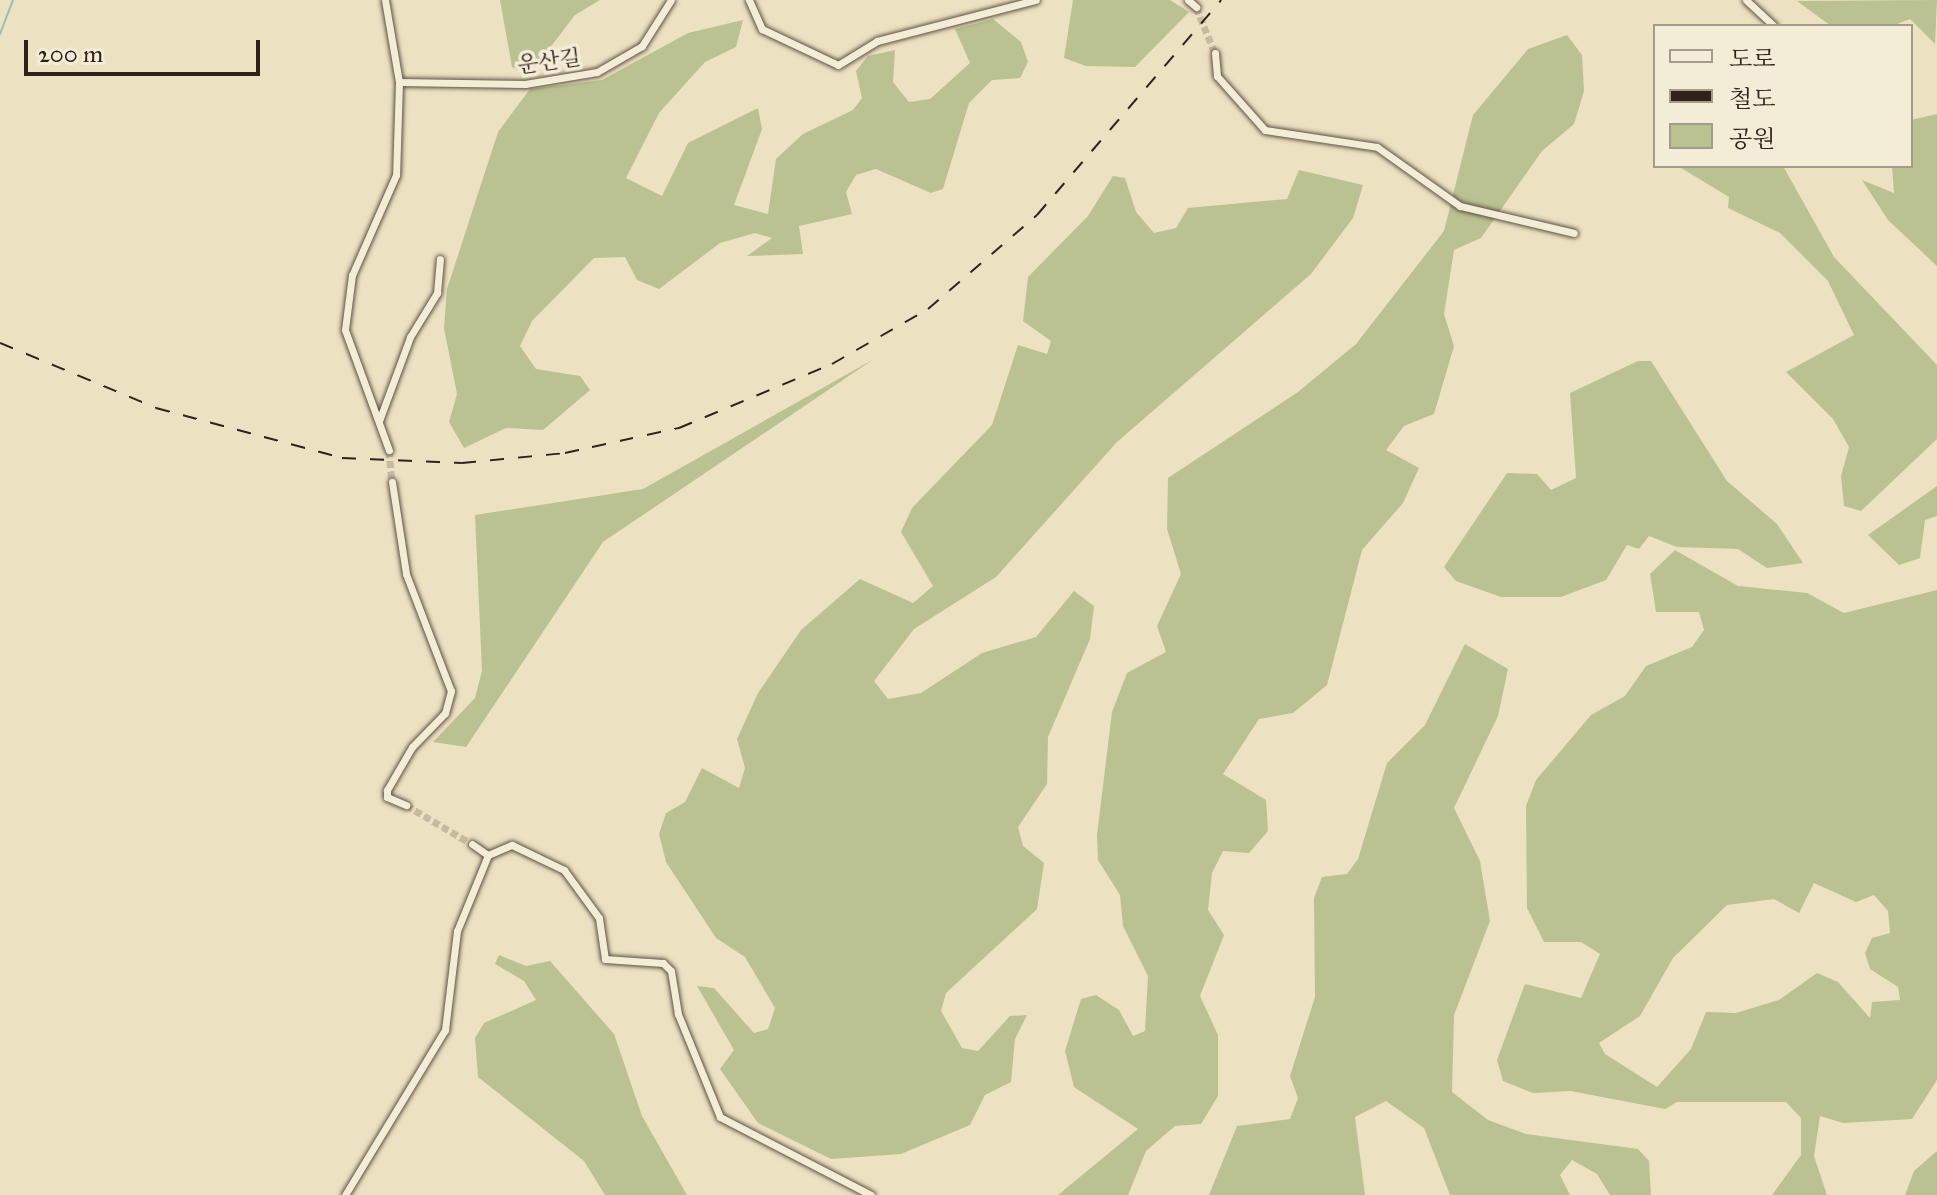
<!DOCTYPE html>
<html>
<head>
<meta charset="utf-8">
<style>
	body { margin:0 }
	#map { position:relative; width:1937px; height:1195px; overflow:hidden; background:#ece1c1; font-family:"IM FELL Great Primer","Noto Serif KR",serif }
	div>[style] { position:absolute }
	.green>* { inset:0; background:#bac291 }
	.stream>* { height:2px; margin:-1px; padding:0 1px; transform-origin:1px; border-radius:1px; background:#9dbbbd }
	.minor-tunnel>* { height:7px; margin-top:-3.5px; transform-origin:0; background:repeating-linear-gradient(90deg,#c6bba0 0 7px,transparent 0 10.5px) }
	.roads { filter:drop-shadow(0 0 2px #5f5144) drop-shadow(0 0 2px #5f5144) }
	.minor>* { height:7px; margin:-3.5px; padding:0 3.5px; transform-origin:3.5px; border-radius:3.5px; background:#f3ecd7 }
	.rail>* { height:2px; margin-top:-1px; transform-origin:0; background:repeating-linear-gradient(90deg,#30211a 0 14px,transparent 0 28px) }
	span { translate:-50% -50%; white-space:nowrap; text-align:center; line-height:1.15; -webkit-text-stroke:7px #f3ecd7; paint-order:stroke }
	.street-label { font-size:22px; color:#30211a }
	.legend { position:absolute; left:1653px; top:24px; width:260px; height:144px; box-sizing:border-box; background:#f3ecd7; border:2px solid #a59b8b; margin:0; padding:10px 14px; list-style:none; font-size:24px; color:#30211a }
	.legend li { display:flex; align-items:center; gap:16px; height:40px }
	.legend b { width:40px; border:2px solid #a59b8b }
	.scale { position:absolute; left:24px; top:40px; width:236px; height:36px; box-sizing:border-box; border:4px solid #30211a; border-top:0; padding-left:10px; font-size:24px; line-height:28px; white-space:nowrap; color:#30211a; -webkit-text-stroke:6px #f3ecd7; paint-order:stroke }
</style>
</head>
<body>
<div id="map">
	<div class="green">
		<i style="clip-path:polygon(500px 0,600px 0,575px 15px,529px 75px,512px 67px)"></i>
		<i style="clip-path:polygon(1073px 0,1170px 0,1189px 12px,1135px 67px,1086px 66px,1064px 58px)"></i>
		<i style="clip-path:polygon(1937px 0,1935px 44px,1910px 19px,1892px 26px,1831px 26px,1797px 1px)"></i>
		<i style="clip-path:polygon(993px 19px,1021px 42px,1028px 62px,1020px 78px,992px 80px,969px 103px,943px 189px,931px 193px,876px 169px,856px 175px,846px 192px,852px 214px,799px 226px,803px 254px,747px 256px,772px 238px,755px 233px,720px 243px,659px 289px,637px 280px,625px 257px,594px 258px,532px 321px,520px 346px,536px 369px,580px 376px,590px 390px,543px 430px,506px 428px,464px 448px,449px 422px,457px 394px,444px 328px,447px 289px,498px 132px,530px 89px,602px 80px,688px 33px,743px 20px,736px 47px,705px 62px,659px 113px,626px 178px,662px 196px,688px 143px,758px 108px,762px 129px,734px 205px,768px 214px,776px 159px,803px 134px,853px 110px,862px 98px,856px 71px,868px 56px,895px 50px,893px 82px,909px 102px,930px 99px,970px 63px,955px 29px)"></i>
		<i style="clip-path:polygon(1567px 35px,1582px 55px,1584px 91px,1574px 124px,1542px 151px,1481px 238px,1454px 250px,1444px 314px,1454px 346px,1434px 414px,1404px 426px,1386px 450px,1419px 468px,1403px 503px,1362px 550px,1327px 685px,1293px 713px,1259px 719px,1223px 774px,1266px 800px,1268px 831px,1249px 853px,1223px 851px,1212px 873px,1208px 910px,1224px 935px,1200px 996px,1218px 1035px,1218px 1096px,1201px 1124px,1175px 1126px,1146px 1151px,1128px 1195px,1058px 1195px,1138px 1129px,1074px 1087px,1065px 1051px,1081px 999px,1096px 995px,1119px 1010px,1133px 1036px,1145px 1031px,1148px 976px,1123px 926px,1120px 895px,1098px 860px,1097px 835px,1112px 712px,1127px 673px,1166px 652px,1157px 626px,1181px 574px,1167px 529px,1168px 478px,1298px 392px,1356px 344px,1444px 231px,1473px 115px,1528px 49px)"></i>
		<i style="clip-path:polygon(1937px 114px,1937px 266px,1888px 220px,1862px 180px,1894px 193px,1892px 166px,1911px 166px,1911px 120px)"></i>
		<i style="clip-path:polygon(1678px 166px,1783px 166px,1834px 257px,1937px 365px,1937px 439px,1861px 511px,1844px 506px,1841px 476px,1849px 447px,1833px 419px,1786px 372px,1854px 335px,1828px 281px,1780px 233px,1728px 208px,1729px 197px)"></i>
		<i style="clip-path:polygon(1299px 170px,1363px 185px,1353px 218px,1311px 274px,1117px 442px,996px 577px,914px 629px,874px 681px,888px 699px,921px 693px,982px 653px,1036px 637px,1074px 591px,1094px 606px,1090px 639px,1048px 737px,1047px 784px,1018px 827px,1023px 846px,1044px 863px,1037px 909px,946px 993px,941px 1011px,962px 1048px,978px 1051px,1010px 1016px,1027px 1015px,1015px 1039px,1011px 1082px,985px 1095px,970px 1125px,901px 1154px,831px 1159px,758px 1123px,720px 1069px,734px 1050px,697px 986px,714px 988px,754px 1033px,768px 1029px,775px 1008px,745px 957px,716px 938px,666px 862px,659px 834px,666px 813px,685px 802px,702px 768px,739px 788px,745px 768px,737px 739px,758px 693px,801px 630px,860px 579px,913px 603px,933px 586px,901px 532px,912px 508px,992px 425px,1018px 345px,1047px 354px,1051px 341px,1023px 321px,1028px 277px,1088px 216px,1113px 176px,1125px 178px,1136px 212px,1154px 233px,1176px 228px,1188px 208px,1287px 199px)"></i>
		<i style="clip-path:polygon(874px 359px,603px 542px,466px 747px,433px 742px,475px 698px,482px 671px,475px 515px,643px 489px)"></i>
		<i style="clip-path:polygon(1638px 361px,1651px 361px,1727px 481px,1777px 524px,1803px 563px,1767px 568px,1738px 549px,1677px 547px,1649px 536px,1639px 549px,1627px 545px,1606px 580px,1561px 597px,1501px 597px,1456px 581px,1444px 567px,1507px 473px,1537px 474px,1551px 490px,1576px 478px,1570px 393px)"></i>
		<i style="clip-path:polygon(1937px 486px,1937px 516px,1925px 520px,1920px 558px,1899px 565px,1868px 535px)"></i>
		<i style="clip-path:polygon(evenodd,1675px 550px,1738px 586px,1807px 593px,1844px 613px,1937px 590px,1937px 1080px,1912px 1119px,1843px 1123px,1820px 1116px,1814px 1156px,1827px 1195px,1772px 1195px,1801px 1155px,1801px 1118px,1786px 1102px,1677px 1102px,1665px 1109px,1571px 1091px,1533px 1093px,1503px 1081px,1497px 1060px,1525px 984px,1581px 998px,1600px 954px,1581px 942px,1544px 942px,1527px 908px,1526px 806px,1536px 780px,1591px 715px,1625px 696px,1646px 666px,1692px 647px,1704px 630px,1699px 612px,1656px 612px,1650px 574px,1675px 550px,1814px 883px,1856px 902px,1874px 895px,1888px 911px,1890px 933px,1872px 938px,1865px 953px,1870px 969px,1898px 987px,1900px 1000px,1872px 1002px,1870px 1018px,1838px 982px,1817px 973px,1779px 1000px,1736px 1013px,1706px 1012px,1691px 1049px,1657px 1087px,1605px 1054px,1599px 1043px,1640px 1016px,1673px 958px,1727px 905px,1774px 899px,1799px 913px,1814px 883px)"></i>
		<i style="clip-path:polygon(1465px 644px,1508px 669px,1498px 716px,1454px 808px,1480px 861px,1490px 921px,1454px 1015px,1452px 1092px,1488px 1120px,1526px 1134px,1638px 1149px,1649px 1161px,1651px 1195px,1610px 1195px,1597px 1174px,1572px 1160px,1560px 1175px,1570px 1195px,1450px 1195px,1424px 1128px,1386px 1101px,1355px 1117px,1365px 1195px,1209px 1195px,1237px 1126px,1290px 1119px,1298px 1098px,1290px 1076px,1315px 997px,1314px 898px,1322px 877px,1347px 874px,1358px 859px,1387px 763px,1425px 725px)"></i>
		<i style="clip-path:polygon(499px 955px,526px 966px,550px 961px,614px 1034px,642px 1116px,687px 1195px,605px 1195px,584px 1161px,478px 1077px,475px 1038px,484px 1023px,536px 1000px,524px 981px,495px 964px)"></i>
		<i style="clip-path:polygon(1937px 1151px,1937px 1195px,1905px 1195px,1914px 1171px)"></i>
	</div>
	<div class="stream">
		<i style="left:0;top:34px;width:36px;rotate:-69deg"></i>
	</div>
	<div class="minor-tunnel">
		<i style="left:1196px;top:7px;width:50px;rotate:67.6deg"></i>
		<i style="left:389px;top:450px;width:32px;rotate:85deg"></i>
		<i style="left:406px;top:805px;width:77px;rotate:30.6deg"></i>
	</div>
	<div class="roads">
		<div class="minor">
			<i style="left:385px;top:0;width:83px;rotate:80.3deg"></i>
			<i style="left:399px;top:82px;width:93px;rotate:91.8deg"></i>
			<i style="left:396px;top:175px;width:109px;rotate:113.7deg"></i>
			<i style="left:352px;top:275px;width:55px;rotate:97.3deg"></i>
			<i style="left:345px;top:330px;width:128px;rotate:69.9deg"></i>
			<i style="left:749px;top:0;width:32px;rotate:66deg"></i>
			<i style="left:762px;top:29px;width:84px;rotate:25.3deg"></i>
			<i style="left:838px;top:65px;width:46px;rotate:-31.6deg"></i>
			<i style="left:877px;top:41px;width:164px;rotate:-14.5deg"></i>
			<i style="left:1188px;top:0;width:11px;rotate:41deg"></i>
			<i style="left:1746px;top:0;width:38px;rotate:43deg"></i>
			<i style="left:1215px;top:53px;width:23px;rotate:85deg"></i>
			<i style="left:1217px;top:76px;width:72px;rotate:48.4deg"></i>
			<i style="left:1265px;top:130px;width:113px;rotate:8.6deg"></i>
			<i style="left:1377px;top:147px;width:102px;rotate:35.4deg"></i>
			<i style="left:1460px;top:206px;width:117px;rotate:13.3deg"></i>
			<i style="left:399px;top:82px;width:126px;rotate:0.9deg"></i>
			<i style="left:525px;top:84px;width:73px;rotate:-9.5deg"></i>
			<i style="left:597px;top:72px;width:52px;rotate:-30deg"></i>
			<i style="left:642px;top:46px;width:54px;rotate:-57.8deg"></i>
			<i style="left:379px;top:421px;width:90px;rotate:-69.7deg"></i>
			<i style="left:410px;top:337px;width:52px;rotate:-58.5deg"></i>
			<i style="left:437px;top:293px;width:34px;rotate:-85deg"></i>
			<i style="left:392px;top:482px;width:93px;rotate:81.3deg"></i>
			<i style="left:406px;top:574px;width:125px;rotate:69deg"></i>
			<i style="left:451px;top:691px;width:23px;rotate:105deg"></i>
			<i style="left:445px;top:713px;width:47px;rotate:134.1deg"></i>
			<i style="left:412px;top:747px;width:50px;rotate:120.2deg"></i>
			<i style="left:387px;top:790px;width:7px;rotate:90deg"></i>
			<i style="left:387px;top:797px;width:21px;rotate:23deg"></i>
			<i style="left:472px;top:844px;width:19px;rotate:35deg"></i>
			<i style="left:488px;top:855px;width:26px;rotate:-23deg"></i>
			<i style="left:512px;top:845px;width:58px;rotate:25.7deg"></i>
			<i style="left:564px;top:870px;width:59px;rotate:53.9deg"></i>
			<i style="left:599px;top:918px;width:41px;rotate:81.7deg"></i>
			<i style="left:605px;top:959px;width:58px;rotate:3.9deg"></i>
			<i style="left:663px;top:963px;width:11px;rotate:45deg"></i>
			<i style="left:671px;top:971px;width:44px;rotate:80.8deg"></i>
			<i style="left:678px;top:1014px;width:111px;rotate:67.8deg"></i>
			<i style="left:720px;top:1117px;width:170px;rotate:27.3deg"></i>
			<i style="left:345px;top:1195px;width:193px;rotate:-58.8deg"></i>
			<i style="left:445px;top:1030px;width:100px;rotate:-83.1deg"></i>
			<i style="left:457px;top:931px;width:82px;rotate:-67.8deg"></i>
		</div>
	</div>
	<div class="rail">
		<i style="left:0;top:343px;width:169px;rotate:22.6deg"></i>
		<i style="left:156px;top:408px;width:193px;rotate:15deg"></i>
		<i style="left:342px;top:458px;width:120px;rotate:2.4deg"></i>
		<i style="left:462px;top:463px;width:103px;rotate:-5.5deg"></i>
		<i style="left:565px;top:453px;width:117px;rotate:-12.4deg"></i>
		<i style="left:679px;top:428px;width:166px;rotate:-22.7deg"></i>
		<i style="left:832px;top:364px;width:111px;rotate:-29.8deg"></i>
		<i style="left:928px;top:309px;width:144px;rotate:-40.8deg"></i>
		<i style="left:1037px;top:215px;width:283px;rotate:-49.4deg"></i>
	</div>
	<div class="street-label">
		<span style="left:549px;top:61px;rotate:-8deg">운산길</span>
	</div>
	<ul class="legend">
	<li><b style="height:10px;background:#f3ecd7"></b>도로</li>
	<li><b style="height:10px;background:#30211a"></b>철도</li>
	<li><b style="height:22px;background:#bac291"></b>공원</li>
	</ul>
	<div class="scale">200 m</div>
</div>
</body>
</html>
